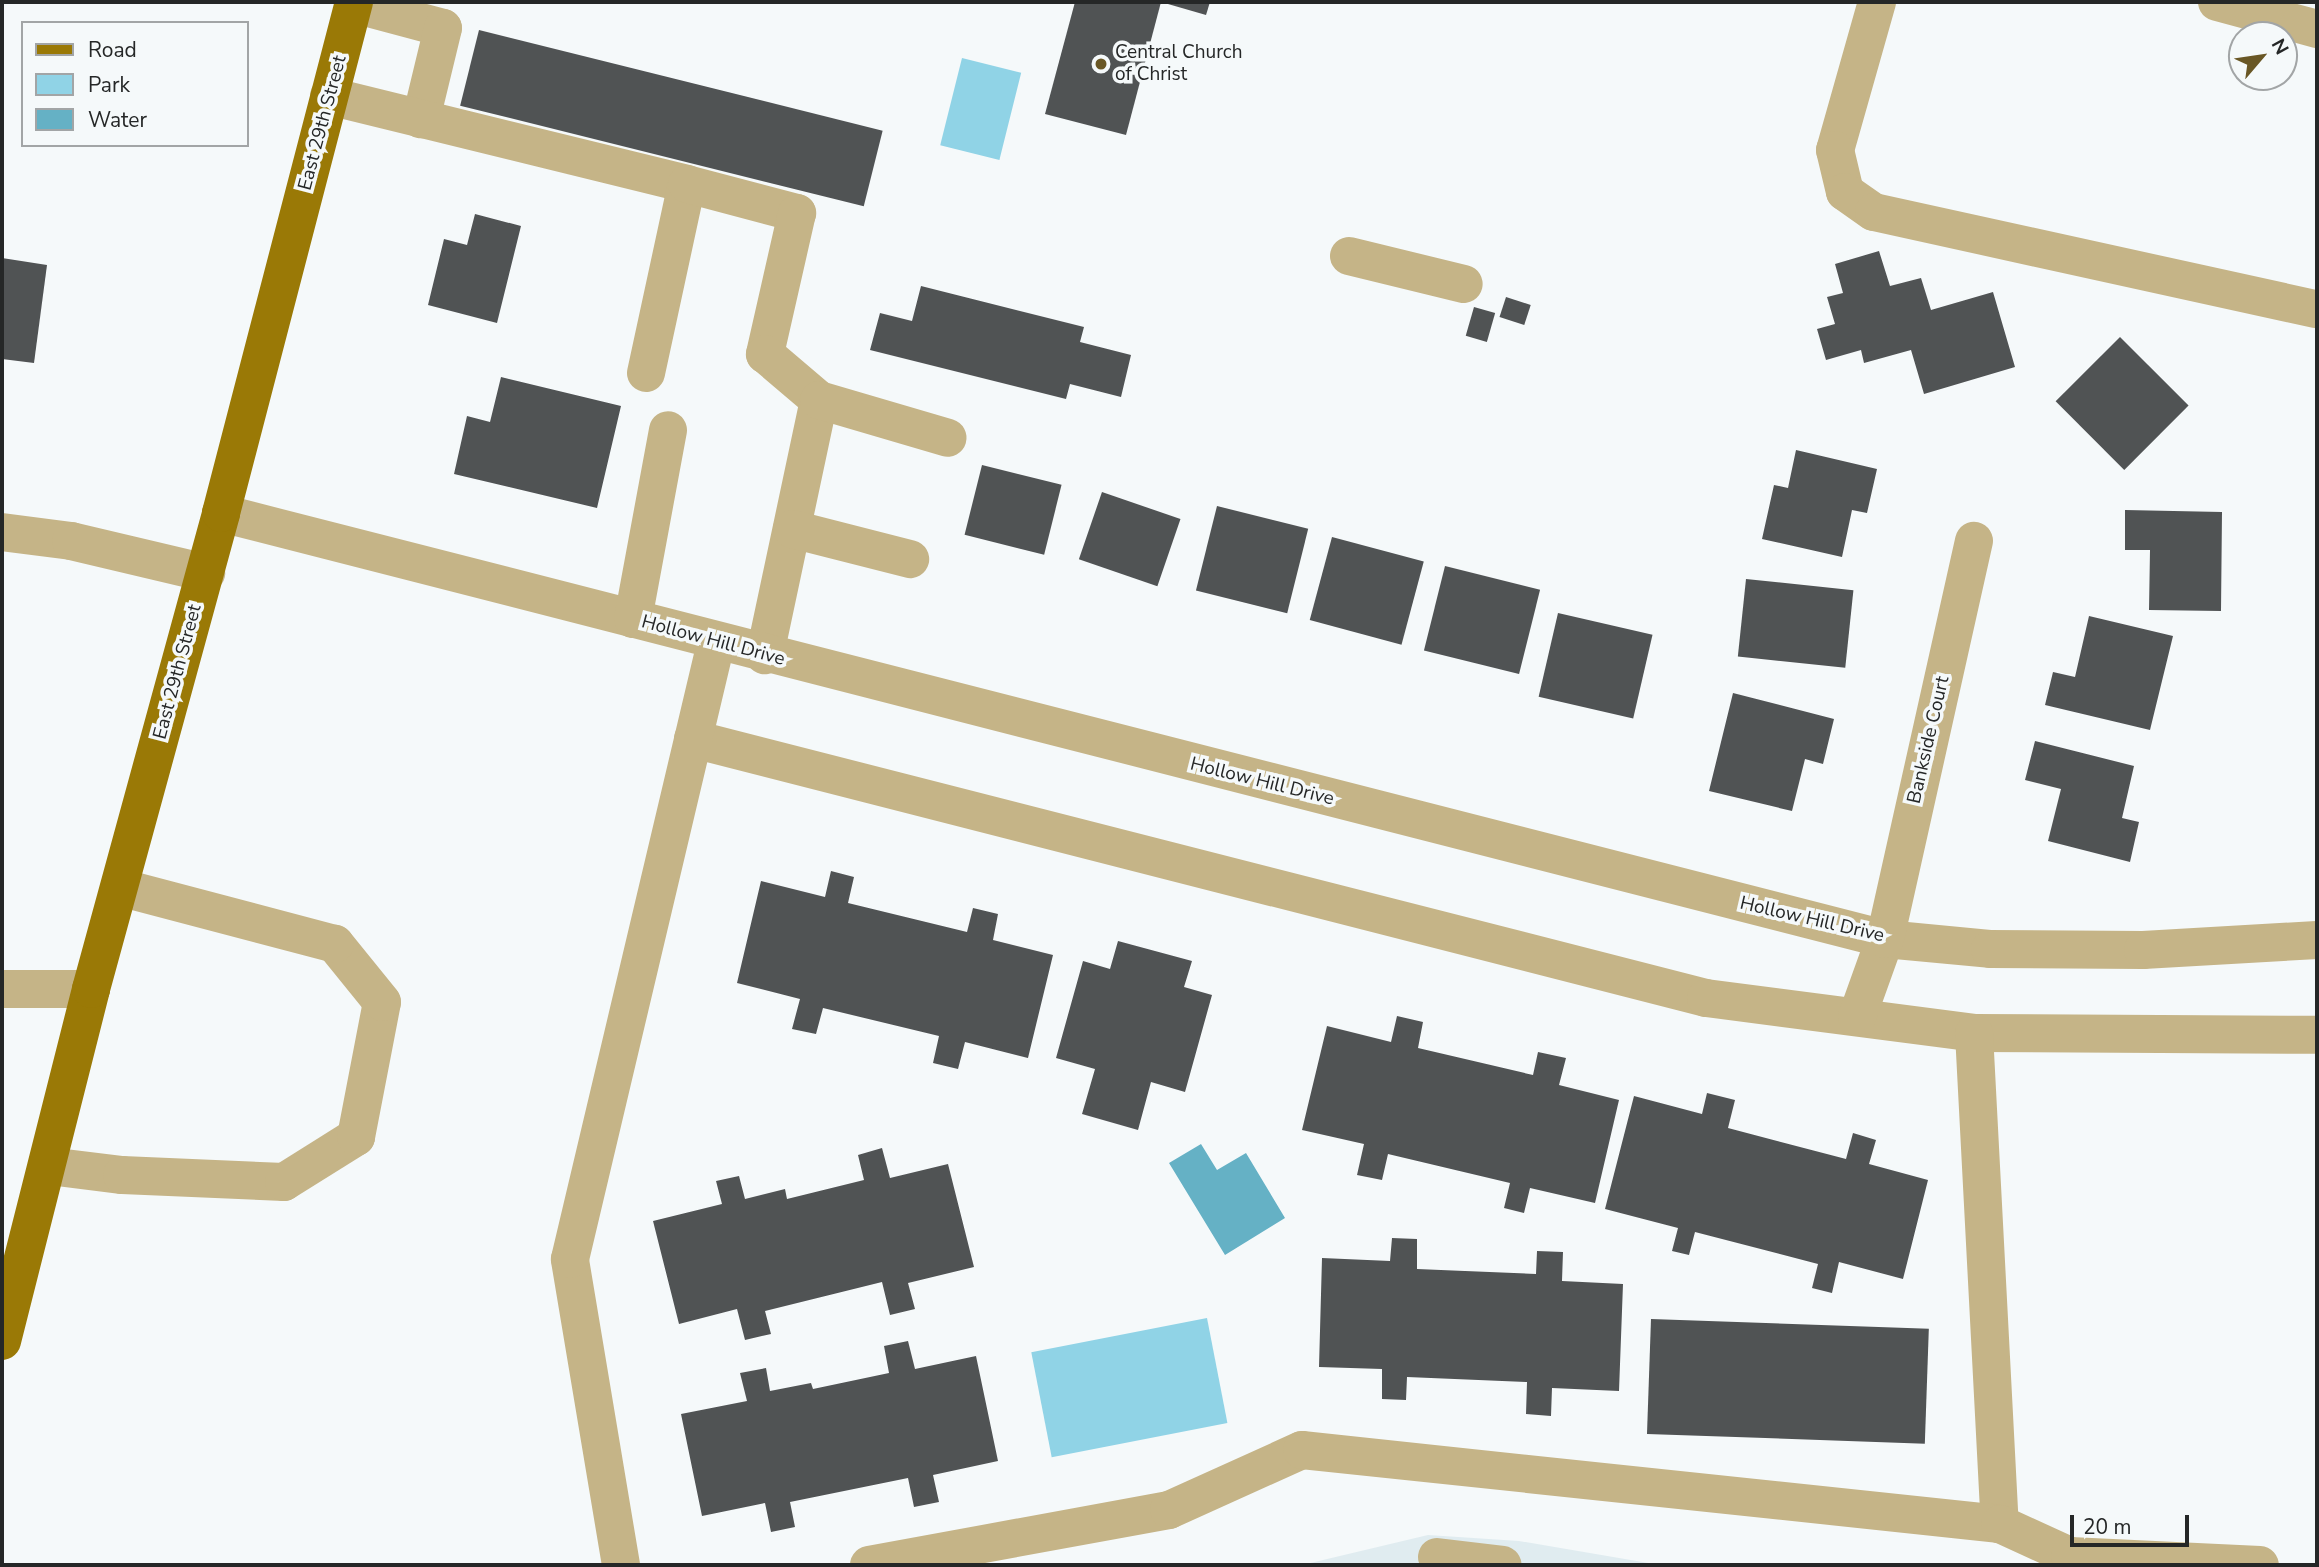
<!DOCTYPE html>
<html>
<head>
<meta charset="utf-8">
<style>
	body { margin:0 }
	#map { position:relative; width:2319px; height:1567px; overflow:hidden; background:#f5f9fa; font-family:"Nunito Sans",sans-serif }
	div>[style] { position:absolute }
	.built>* { inset:0; background:#e0ecf0 }
	.green>* { inset:0; background:#90d3e6; transform-origin:0 0 }
	.water>* { inset:0; background:#65b1c5 }
	.building>* { inset:0; background:#505354; transform-origin:0 0 }
	.minor>* { height:38px; margin:-19px; padding:0 19px; transform-origin:19px; border-radius:19px; background:#c5b487 }
	.major>* { height:38px; margin:-19px; padding:0 19px; transform-origin:19px; border-radius:19px; background:#9a7906 }
	.dots>* { width:19px; height:19px; translate:-50% -50%; box-sizing:border-box; border:4px solid #f5f9fa; border-radius:50% }
	span { translate:-50% -50%; white-space:nowrap; text-align:center; line-height:1.15; -webkit-text-stroke:7px #f5f9fa; paint-order:stroke }
	.poi-label { font-size:19px; color:#252727 }
	.left { translate:0 -50%; text-align:left }
	.street-label { font-size:19px; color:#252727 }
	.frame { position:absolute; inset:0; border:4px solid #252727; pointer-events:none }
	.legend { position:absolute; left:21px; top:21px; width:228px; height:126px; box-sizing:border-box; background:#f5f9fa; border:2px solid #a2a5a6; margin:0; padding:9px 12px; list-style:none; font-size:21px; color:#252727 }
	.legend li { display:flex; align-items:center; gap:14px; height:35px }
	.legend b { width:35px; border:2px solid #a2a5a6 }
	.north { position:absolute; left:2228px; top:21px; width:70px; height:70px; box-sizing:border-box; background:#f5f9fa; border:2px solid #a2a5a6; border-radius:50%; rotate:61deg; font-size:19px; font-weight:700; line-height:28px; text-align:center; color:#252727 }
	.north::after { content:''; display:block; margin:auto; width:24px; height:32px; background:#695725; clip-path:polygon(50% 0,100% 100%,50% 72%,0 100%) }
	.scale { position:absolute; left:2070px; top:1515px; width:119px; height:32px; box-sizing:border-box; border:4px solid #252727; border-top:0; padding-left:9px; font-size:21px; line-height:24px; white-space:nowrap; color:#252727; -webkit-text-stroke:5px #f5f9fa; paint-order:stroke }
</style>
</head>
<body>
<div id="map">
	<div class="built">
		<i style="clip-path:polygon(1428px 1535px,1519px 1541px,1660px 1565px,1302px 1565px)"></i>
	</div>
	<div class="green">
		<i style="left:962px;top:58px;width:61px;height:90px;rotate:14deg"></i>
		<i style="left:1207px;top:1318px;width:107px;height:179px;rotate:79deg"></i>
	</div>
	<div class="water">
		<i style="clip-path:polygon(1201px 1144px,1217px 1170px,1246px 1153px,1285px 1218px,1225px 1255px,1169px 1163px)"></i>
	</div>
	<div class="building">
		<i style="clip-path:polygon(1075px 2px,1161px 2px,1126px 135px,1045px 114px)"></i>
		<i style="clip-path:polygon(1161px 2px,1210px 2px,1206px 15px)"></i>
		<i style="left:479px;top:30px;width:416px;height:78px;rotate:14deg"></i>
		<i style="clip-path:polygon(475px 214px,521px 226px,497px 323px,428px 305px,444px 239px,467px 245px)"></i>
		<i style="clip-path:polygon(1879px 251px,1890px 286px,1921px 278px,1931px 310px,1993px 292px,2015px 367px,1924px 394px,1911px 350px,1864px 363px,1861px 350px,1826px 360px,1817px 329px,1835px 324px,1827px 297px,1843px 293px,1835px 264px)"></i>
		<i style="clip-path:polygon(2px 258px,47px 265px,34px 363px,2px 359px)"></i>
		<i style="clip-path:polygon(921px 286px,1084px 327px,1080px 342px,1131px 355px,1121px 397px,1070px 384px,1066px 399px,870px 350px,880px 313px,912px 321px)"></i>
		<i style="left:1506px;top:297px;width:26px;height:21px;rotate:18deg"></i>
		<i style="left:1474px;top:307px;width:22px;height:30px;rotate:16deg"></i>
		<i style="left:2120px;top:337px;width:97px;height:91px;rotate:45deg"></i>
		<i style="clip-path:polygon(501px 377px,621px 406px,597px 508px,454px 474px,467px 416px,490px 422px)"></i>
		<i style="clip-path:polygon(1796px 450px,1877px 469px,1867px 513px,1852px 510px,1842px 557px,1762px 539px,1774px 485px,1788px 488px)"></i>
		<i style="left:982px;top:465px;width:82px;height:72px;rotate:14deg"></i>
		<i style="left:1102px;top:492px;width:83px;height:71px;rotate:19deg"></i>
		<i style="left:1217px;top:506px;width:94px;height:87px;rotate:14deg"></i>
		<i style="clip-path:polygon(2125px 510px,2222px 512px,2221px 611px,2149px 610px,2150px 550px,2125px 550px)"></i>
		<i style="left:1332px;top:537px;width:95px;height:86px;rotate:15deg"></i>
		<i style="left:1445px;top:566px;width:98px;height:87px;rotate:14deg"></i>
		<i style="left:1746px;top:579px;width:108px;height:78px;rotate:6deg"></i>
		<i style="left:1558px;top:613px;width:97px;height:86px;rotate:13deg"></i>
		<i style="clip-path:polygon(2089px 616px,2173px 636px,2150px 730px,2045px 705px,2053px 672px,2075px 677px)"></i>
		<i style="clip-path:polygon(1733px 693px,1834px 719px,1823px 764px,1805px 759px,1792px 811px,1709px 791px)"></i>
		<i style="clip-path:polygon(2035px 741px,2134px 766px,2122px 818px,2139px 822px,2130px 862px,2048px 841px,2061px 789px,2025px 780px)"></i>
		<i style="clip-path:polygon(831px 871px,854px 877px,848px 903px,967px 932px,973px 908px,998px 914px,993px 940px,1053px 955px,1028px 1058px,965px 1042px,958px 1069px,933px 1063px,939px 1036px,823px 1008px,816px 1034px,792px 1029px,800px 999px,737px 983px,761px 881px,825px 897px)"></i>
		<i style="clip-path:polygon(1118px 941px,1192px 961px,1184px 987px,1212px 995px,1185px 1092px,1151px 1082px,1138px 1130px,1082px 1114px,1095px 1069px,1056px 1058px,1083px 961px,1110px 969px)"></i>
		<i style="clip-path:polygon(1397px 1016px,1423px 1022px,1418px 1048px,1533px 1075px,1538px 1052px,1566px 1058px,1559px 1085px,1619px 1100px,1595px 1203px,1530px 1188px,1524px 1213px,1504px 1208px,1510px 1183px,1388px 1154px,1382px 1180px,1357px 1175px,1364px 1144px,1302px 1130px,1327px 1026px,1391px 1042px)"></i>
		<i style="clip-path:polygon(1707px 1093px,1735px 1100px,1728px 1128px,1846px 1159px,1853px 1133px,1876px 1140px,1869px 1164px,1928px 1180px,1903px 1279px,1839px 1262px,1832px 1293px,1812px 1288px,1818px 1264px,1695px 1232px,1689px 1255px,1672px 1251px,1678px 1228px,1605px 1209px,1634px 1096px,1702px 1114px)"></i>
		<i style="clip-path:polygon(882px 1148px,890px 1178px,948px 1164px,974px 1267px,908px 1283px,915px 1309px,890px 1315px,882px 1282px,765px 1311px,771px 1334px,745px 1340px,737px 1309px,679px 1324px,653px 1221px,722px 1204px,716px 1181px,739px 1176px,745px 1199px,785px 1189px,787px 1199px,864px 1180px,858px 1155px)"></i>
		<i style="clip-path:polygon(1392px 1238px,1417px 1239px,1417px 1269px,1536px 1274px,1537px 1251px,1563px 1252px,1562px 1281px,1623px 1284px,1619px 1391px,1552px 1388px,1551px 1416px,1526px 1414px,1527px 1382px,1407px 1377px,1406px 1400px,1382px 1399px,1382px 1369px,1319px 1367px,1322px 1258px,1390px 1261px)"></i>
		<i style="left:1651px;top:1319px;width:278px;height:115px;rotate:2deg"></i>
		<i style="clip-path:polygon(908px 1341px,915px 1369px,976px 1356px,998px 1461px,933px 1475px,939px 1502px,914px 1507px,908px 1478px,790px 1502px,795px 1527px,771px 1532px,765px 1503px,702px 1516px,681px 1414px,747px 1401px,740px 1373px,766px 1368px,770px 1391px,811px 1383px,813px 1389px,889px 1373px,884px 1346px)"></i>
	</div>
	<div class="minor">
		<i style="left:1877px;top:2px;width:154px;rotate:105.8deg"></i>
		<i style="left:1835px;top:150px;width:43px;rotate:76.6deg"></i>
		<i style="left:1845px;top:192px;width:35px;rotate:35deg"></i>
		<i style="left:1874px;top:212px;width:453px;rotate:12.4deg"></i>
		<i style="left:2217px;top:2px;width:104px;rotate:15.1deg"></i>
		<i style="left:353px;top:4px;width:93px;rotate:14.9deg"></i>
		<i style="left:443px;top:28px;width:94px;rotate:103.6deg"></i>
		<i style="left:329px;top:96px;width:369px;rotate:13.8deg"></i>
		<i style="left:1349px;top:256px;width:118px;rotate:13.7deg"></i>
		<i style="left:646px;top:373px;width:193px;rotate:-77.8deg"></i>
		<i style="left:687px;top:184px;width:114px;rotate:14.8deg"></i>
		<i style="left:797px;top:213px;width:145px;rotate:102.8deg"></i>
		<i style="left:765px;top:354px;width:71px;rotate:40.4deg"></i>
		<i style="left:819px;top:400px;width:261px;rotate:102deg"></i>
		<i style="left:819px;top:400px;width:134px;rotate:16.4deg"></i>
		<i style="left:221px;top:513px;width:1718px;rotate:14.36deg"></i>
		<i style="left:1885px;top:939px;width:105px;rotate:5.4deg"></i>
		<i style="left:1990px;top:949px;width:153px;rotate:0.4deg"></i>
		<i style="left:2143px;top:950px;width:174px;rotate:-3.3deg"></i>
		<i style="left:792px;top:529px;width:122px;rotate:14.3deg"></i>
		<i style="left:2px;top:532px;width:70px;rotate:7.4deg"></i>
		<i style="left:71px;top:541px;width:139px;rotate:13.3deg"></i>
		<i style="left:633px;top:619px;width:192px;rotate:-79.5deg"></i>
		<i style="left:693px;top:739px;width:1046px;rotate:14.34deg"></i>
		<i style="left:1706px;top:998px;width:270px;rotate:7.4deg"></i>
		<i style="left:1974px;top:1033px;width:343px;rotate:0.3deg"></i>
		<i style="left:2px;top:989px;width:89px"></i>
		<i style="left:1857px;top:1017px;width:83px;rotate:-70.3deg"></i>
		<i style="left:1885px;top:939px;width:408px;rotate:-77.4deg"></i>
		<i style="left:1974px;top:1033px;width:492px;rotate:87deg"></i>
		<i style="left:49px;top:1166px;width:74px;rotate:7deg"></i>
		<i style="left:122px;top:1175px;width:162px;rotate:2.5deg"></i>
		<i style="left:284px;top:1182px;width:85px;rotate:-32deg"></i>
		<i style="left:356px;top:1137px;width:137px;rotate:-79.1deg"></i>
		<i style="left:382px;top:1002px;width:75px;rotate:-129deg"></i>
		<i style="left:335px;top:944px;width:223px;rotate:-165.2deg"></i>
		<i style="left:1437px;top:1557px;width:66px;rotate:6.9deg"></i>
		<i style="left:621px;top:1565px;width:310px;rotate:-99.5deg"></i>
		<i style="left:570px;top:1259px;width:633px;rotate:-76.67deg"></i>
		<i style="left:869px;top:1565px;width:305px;rotate:-10.4deg"></i>
		<i style="left:1169px;top:1510px;width:146px;rotate:-24.3deg"></i>
		<i style="left:1302px;top:1450px;width:702px;rotate:6.05deg"></i>
		<i style="left:2000px;top:1524px;width:77px;rotate:24.6deg"></i>
		<i style="left:2070px;top:1556px;width:190px;rotate:2.7deg"></i>
	</div>
	<div class="major">
		<i style="left:2px;top:1341px;width:363px;rotate:-75.8deg"></i>
		<i style="left:91px;top:989px;width:493px;rotate:-74.7deg"></i>
		<i style="left:221px;top:513px;width:528px;rotate:-75.41deg"></i>
	</div>
	<div class="dots">
		<i style="left:1101px;top:64px;background:#695725"></i>
	</div>
	<div class="poi-label">
		<span class="left" style="left:1115px;top:64px">Central Church<br>of Christ</span>
	</div>
	<div class="street-label">
		<span style="left:323px;top:123px;rotate:-75deg">East 29th Street</span>
		<span style="left:713px;top:641px;rotate:15deg">Hollow Hill Drive</span>
		<span style="left:178px;top:672px;rotate:-75deg">East 29th Street</span>
		<span style="left:1929px;top:740px;rotate:-77deg">Bankside Court</span>
		<span style="left:1262px;top:782px;rotate:14deg">Hollow Hill Drive</span>
		<span style="left:1812px;top:920px;rotate:13deg">Hollow Hill Drive</span>
	</div>
	<div class="frame"></div>
	<ul class="legend">
	<li><b style="height:9px;background:#9a7906"></b>Road</li>
	<li><b style="height:19px;background:#90d3e6"></b>Park</li>
	<li><b style="height:19px;background:#65b1c5"></b>Water</li>
	</ul>
	<div class="north">N</div>
	<div class="scale">20 m</div>
</div>
</body>
</html>
